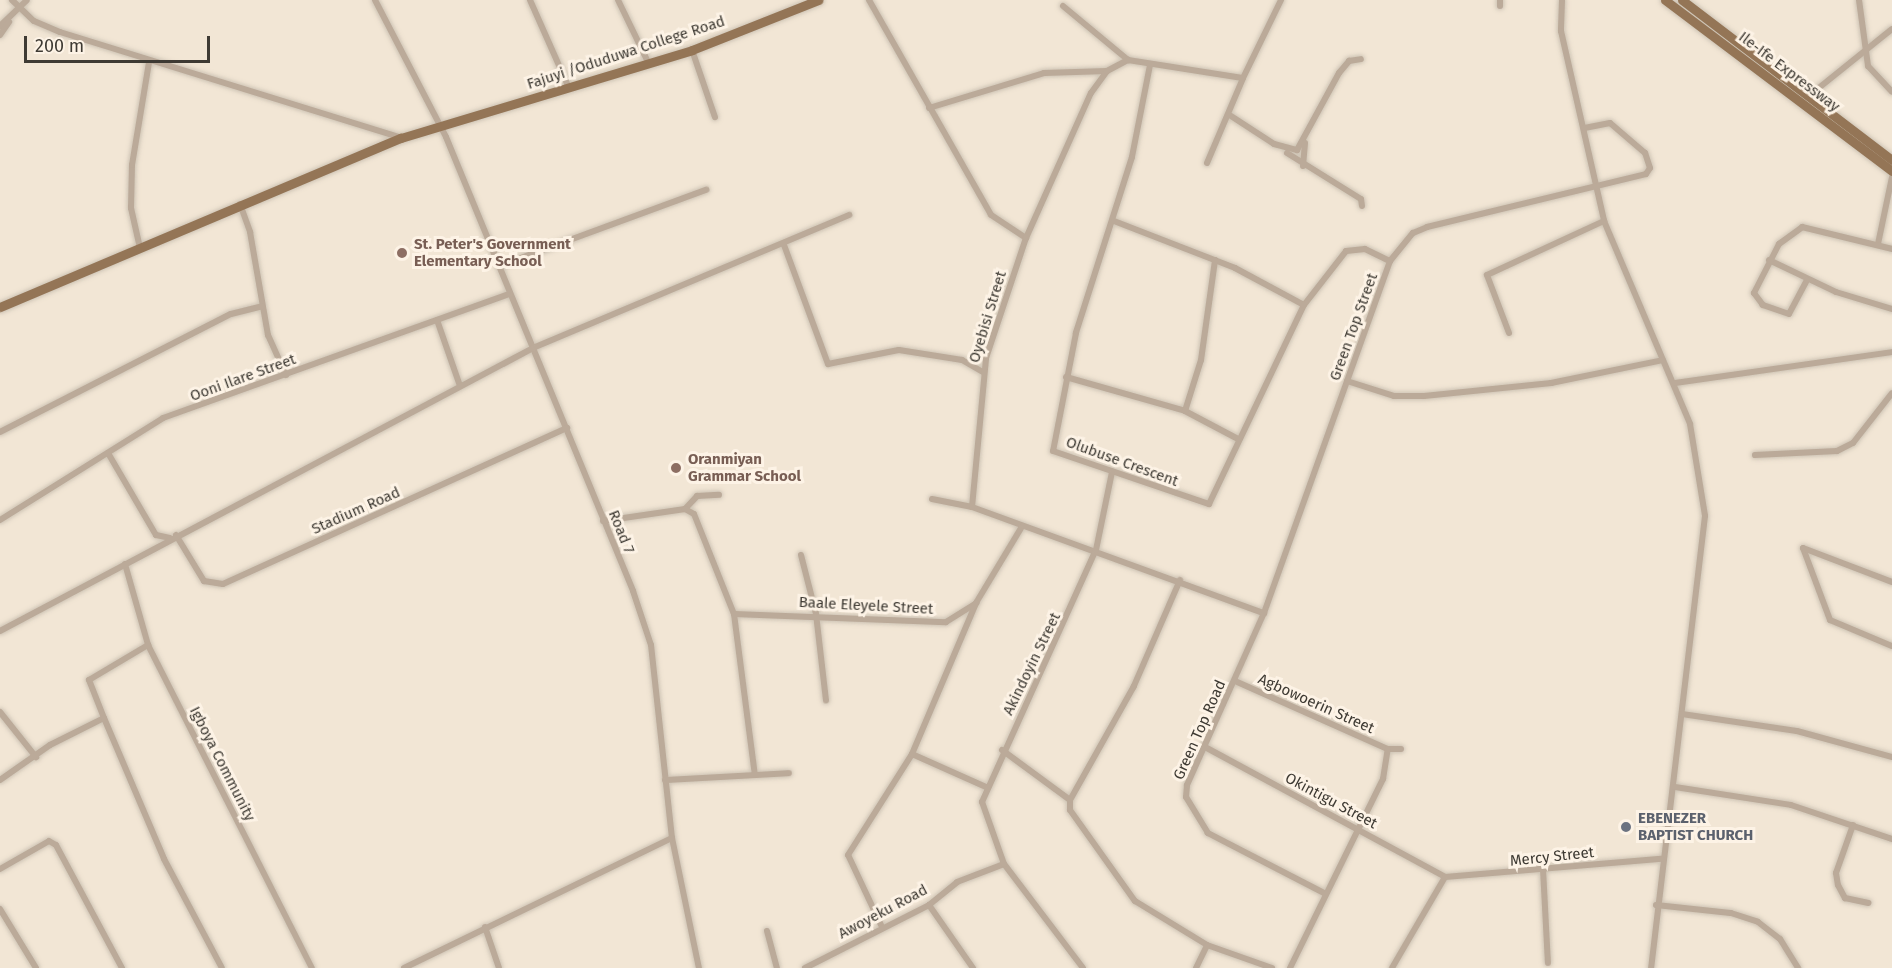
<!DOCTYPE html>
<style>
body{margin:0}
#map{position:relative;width:1892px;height:968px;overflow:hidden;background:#f2e6d5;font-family:"Fira Sans",sans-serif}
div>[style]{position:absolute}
.roads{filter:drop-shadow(0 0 2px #cec4b5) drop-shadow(0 0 2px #cec4b5)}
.minor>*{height:6px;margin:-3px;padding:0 3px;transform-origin:3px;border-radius:3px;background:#ba9}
.primary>*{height:9px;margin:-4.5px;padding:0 4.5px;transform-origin:4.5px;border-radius:4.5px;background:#947556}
.dots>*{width:16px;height:16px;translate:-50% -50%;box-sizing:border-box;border:3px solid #fdf3e6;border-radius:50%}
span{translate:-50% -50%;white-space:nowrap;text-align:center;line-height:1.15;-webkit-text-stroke:6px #fdf3e6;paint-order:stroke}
.street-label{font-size:15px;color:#3e3a33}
.education-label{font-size:15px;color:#785e54;font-weight:700}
.left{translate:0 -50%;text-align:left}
.worship-label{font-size:15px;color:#5b616d;font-weight:700}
.scale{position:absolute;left:24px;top:36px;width:186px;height:27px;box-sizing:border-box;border:3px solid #3e3a33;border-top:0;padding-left:8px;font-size:18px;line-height:21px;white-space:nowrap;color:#3e3a33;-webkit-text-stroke:4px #fdf3e6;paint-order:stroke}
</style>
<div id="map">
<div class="roads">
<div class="minor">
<i style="left:12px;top:0;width:30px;rotate:44deg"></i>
<i style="left:34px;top:21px;width:28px;rotate:23deg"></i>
<i style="left:60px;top:32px;width:356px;rotate:17.2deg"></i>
<i style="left:375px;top:0;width:154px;rotate:62.6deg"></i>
<i style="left:446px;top:137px;width:491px;rotate:67.6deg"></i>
<i style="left:633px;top:591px;width:57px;rotate:71.6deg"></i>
<i style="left:651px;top:645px;width:194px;rotate:83.8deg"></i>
<i style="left:672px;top:838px;width:133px;rotate:78.3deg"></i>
<i style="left:530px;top:0;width:96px;rotate:66.1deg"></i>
<i style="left:618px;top:0;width:69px;rotate:64.2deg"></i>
<i style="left:869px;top:0;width:247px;rotate:60.4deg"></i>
<i style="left:991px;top:215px;width:42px;rotate:33.3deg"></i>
<i style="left:1562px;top:0;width:31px;rotate:92deg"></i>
<i style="left:1561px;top:31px;width:195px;rotate:77.2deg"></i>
<i style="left:1604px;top:221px;width:220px;rotate:67deg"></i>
<i style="left:1690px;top:424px;width:93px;rotate:80.7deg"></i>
<i style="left:1705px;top:516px;width:455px;rotate:96.8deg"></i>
<i style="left:1859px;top:0;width:67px;rotate:82.2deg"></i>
<i style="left:1868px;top:66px;width:35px;rotate:47deg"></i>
<i style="left:1063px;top:6px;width:85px;rotate:39.7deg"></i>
<i style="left:1500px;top:6px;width:6px;rotate:-90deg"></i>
<i style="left:0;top:26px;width:37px;rotate:-44deg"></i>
<i style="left:0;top:35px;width:16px;rotate:-55deg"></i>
<i style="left:692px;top:50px;width:71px;rotate:71.1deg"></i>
<i style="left:1150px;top:65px;width:94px;rotate:101.1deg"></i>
<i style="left:1132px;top:157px;width:185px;rotate:107.7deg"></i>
<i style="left:1076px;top:333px;width:120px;rotate:101deg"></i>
<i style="left:1053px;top:451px;width:165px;rotate:18.8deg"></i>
<i style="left:1209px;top:504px;width:221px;rotate:-64.5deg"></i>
<i style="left:1304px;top:305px;width:68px;rotate:-52.1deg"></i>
<i style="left:1346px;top:251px;width:19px;rotate:-6deg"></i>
<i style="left:1365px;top:249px;width:28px;rotate:26deg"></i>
<i style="left:1810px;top:95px;width:105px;rotate:-38.8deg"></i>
<i style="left:929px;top:108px;width:120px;rotate:-16.9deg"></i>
<i style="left:1044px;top:73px;width:63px;rotate:-1.8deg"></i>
<i style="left:1231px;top:116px;width:51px;rotate:33.1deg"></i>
<i style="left:1274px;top:144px;width:24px;rotate:15deg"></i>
<i style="left:1297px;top:150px;width:88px;rotate:-61.4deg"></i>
<i style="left:1339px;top:73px;width:16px;rotate:-50deg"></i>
<i style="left:1349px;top:61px;width:12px;rotate:-9deg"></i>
<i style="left:1287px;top:153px;width:87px;rotate:31.9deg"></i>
<i style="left:1361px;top:199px;width:7px;rotate:82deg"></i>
<i style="left:1207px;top:163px;width:92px;rotate:-67deg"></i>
<i style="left:1303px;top:166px;width:23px;rotate:-85deg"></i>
<i style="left:240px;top:204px;width:30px;rotate:70deg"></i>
<i style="left:250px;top:232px;width:105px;rotate:80.1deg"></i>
<i style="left:268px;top:335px;width:44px;rotate:65.8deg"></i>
<i style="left:1114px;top:221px;width:130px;rotate:21.2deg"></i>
<i style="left:1235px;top:268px;width:78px;rotate:28.2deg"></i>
<i style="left:1878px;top:244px;width:68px;rotate:-78.2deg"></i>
<i style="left:784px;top:245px;width:127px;rotate:69.7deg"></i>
<i style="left:828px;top:364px;width:72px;rotate:-11.2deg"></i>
<i style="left:899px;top:350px;width:64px;rotate:9deg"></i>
<i style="left:962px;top:360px;width:24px;rotate:30deg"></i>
<i style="left:140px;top:248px;width:41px;rotate:-102.7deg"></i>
<i style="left:131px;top:208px;width:43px;rotate:-88.7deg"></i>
<i style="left:132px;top:165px;width:104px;rotate:-80.6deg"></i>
<i style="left:1769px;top:260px;width:74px;rotate:25.5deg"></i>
<i style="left:1836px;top:292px;width:59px;rotate:16.9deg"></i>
<i style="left:499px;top:266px;width:221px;rotate:-20.2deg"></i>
<i style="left:1807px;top:280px;width:38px;rotate:118deg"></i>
<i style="left:1789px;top:314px;width:28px;rotate:-161deg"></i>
<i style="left:1763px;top:305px;width:15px;rotate:-127deg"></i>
<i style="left:1754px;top:293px;width:55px;rotate:-63deg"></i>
<i style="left:1779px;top:244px;width:29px;rotate:-36deg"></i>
<i style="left:1802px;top:227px;width:93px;rotate:13.7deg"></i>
<i style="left:437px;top:320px;width:70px;rotate:70.8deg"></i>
<i style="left:1509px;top:333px;width:62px;rotate:-110.8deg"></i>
<i style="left:1487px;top:275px;width:129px;rotate:-24.8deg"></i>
<i style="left:1066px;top:377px;width:124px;rotate:15.9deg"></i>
<i style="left:1185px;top:411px;width:60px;rotate:27.8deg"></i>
<i style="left:1347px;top:381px;width:49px;rotate:17.7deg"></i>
<i style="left:1394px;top:396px;width:30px"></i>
<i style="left:1424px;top:396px;width:128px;rotate:-5.8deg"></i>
<i style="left:1551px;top:383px;width:114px;rotate:-11.6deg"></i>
<i style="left:1675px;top:383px;width:219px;rotate:-8.1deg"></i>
<i style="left:1185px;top:411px;width:53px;rotate:-72.6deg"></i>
<i style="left:1201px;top:360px;width:101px;rotate:-82deg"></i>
<i style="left:0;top:432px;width:259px;rotate:-27.1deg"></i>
<i style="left:231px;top:314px;width:32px;rotate:-14deg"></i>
<i style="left:108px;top:453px;width:95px;rotate:59.7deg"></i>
<i style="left:156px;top:535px;width:14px;rotate:12deg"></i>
<i style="left:1755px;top:455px;width:82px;rotate:-2.8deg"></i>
<i style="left:1837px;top:451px;width:18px;rotate:-27deg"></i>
<i style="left:1853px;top:443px;width:63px;rotate:-52deg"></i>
<i style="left:932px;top:499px;width:41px;rotate:11.3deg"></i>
<i style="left:972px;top:507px;width:311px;rotate:20deg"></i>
<i style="left:972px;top:507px;width:150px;rotate:-84.6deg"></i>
<i style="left:986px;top:358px;width:126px;rotate:-71.6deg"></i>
<i style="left:1026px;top:238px;width:159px;rotate:-65.9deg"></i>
<i style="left:1091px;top:93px;width:27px;rotate:-54deg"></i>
<i style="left:1107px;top:71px;width:24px;rotate:-28deg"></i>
<i style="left:1128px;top:60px;width:116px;rotate:8.9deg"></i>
<i style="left:1243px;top:78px;width:87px;rotate:-64deg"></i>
<i style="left:685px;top:509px;width:18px;rotate:-47deg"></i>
<i style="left:697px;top:496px;width:22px;rotate:-3deg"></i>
<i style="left:0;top:520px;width:192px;rotate:-32deg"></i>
<i style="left:163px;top:418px;width:368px;rotate:-19.7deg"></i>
<i style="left:603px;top:521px;width:83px;rotate:-8.3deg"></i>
<i style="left:685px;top:509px;width:10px;rotate:29deg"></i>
<i style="left:694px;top:514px;width:108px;rotate:68.2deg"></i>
<i style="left:734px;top:614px;width:162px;rotate:82.6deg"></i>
<i style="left:176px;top:535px;width:54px;rotate:58.7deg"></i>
<i style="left:204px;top:581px;width:19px;rotate:9deg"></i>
<i style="left:223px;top:584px;width:378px;rotate:-24.4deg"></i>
<i style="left:1803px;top:548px;width:77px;rotate:69.4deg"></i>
<i style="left:1830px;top:620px;width:67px;rotate:22.8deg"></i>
<i style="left:1803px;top:548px;width:95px;rotate:20.9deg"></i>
<i style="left:801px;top:555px;width:61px;rotate:75.7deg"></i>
<i style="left:816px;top:614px;width:87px;rotate:83.4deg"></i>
<i style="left:125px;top:564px;width:84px;rotate:74.1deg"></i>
<i style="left:148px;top:645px;width:362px;rotate:63.1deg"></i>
<i style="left:1180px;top:580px;width:116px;rotate:113.5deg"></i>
<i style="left:1134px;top:686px;width:131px;rotate:119.3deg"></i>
<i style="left:1070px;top:800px;width:10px;rotate:90deg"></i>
<i style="left:1070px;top:810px;width:112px;rotate:54.5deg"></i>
<i style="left:1135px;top:901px;width:84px;rotate:31.4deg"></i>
<i style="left:1207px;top:945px;width:69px;rotate:19.5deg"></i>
<i style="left:734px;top:614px;width:212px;rotate:2.2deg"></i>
<i style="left:946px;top:622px;width:36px;rotate:-32deg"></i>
<i style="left:976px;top:603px;width:87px;rotate:-59deg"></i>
<i style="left:0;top:631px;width:606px;rotate:-27.96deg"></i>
<i style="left:535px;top:347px;width:341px;rotate:-22.8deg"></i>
<i style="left:1235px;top:681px;width:167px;rotate:24deg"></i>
<i style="left:1388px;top:749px;width:13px"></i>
<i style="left:0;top:712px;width:58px;rotate:51.3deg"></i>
<i style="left:1682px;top:714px;width:116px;rotate:8.4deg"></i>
<i style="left:1797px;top:731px;width:98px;rotate:15.3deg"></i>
<i style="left:104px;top:718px;width:41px;rotate:-111.5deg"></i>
<i style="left:89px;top:680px;width:69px;rotate:-30.7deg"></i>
<i style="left:1205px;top:747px;width:273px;rotate:28.4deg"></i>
<i style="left:1445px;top:877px;width:217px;rotate:-4.8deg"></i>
<i style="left:1002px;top:750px;width:84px;rotate:36.3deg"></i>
<i style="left:912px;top:754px;width:81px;rotate:24deg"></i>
<i style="left:0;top:780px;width:61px;rotate:-35deg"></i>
<i style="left:50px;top:745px;width:60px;rotate:-26.6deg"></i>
<i style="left:104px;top:718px;width:153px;rotate:66.9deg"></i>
<i style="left:164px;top:859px;width:123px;rotate:62deg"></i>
<i style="left:665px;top:780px;width:124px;rotate:-3.2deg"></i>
<i style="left:1675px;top:787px;width:117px;rotate:8.8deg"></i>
<i style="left:1791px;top:805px;width:107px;rotate:18.6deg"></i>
<i style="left:1853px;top:825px;width:51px;rotate:109.5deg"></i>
<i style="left:1836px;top:873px;width:12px;rotate:81deg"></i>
<i style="left:1838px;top:885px;width:15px;rotate:62deg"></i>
<i style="left:1845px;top:898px;width:24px;rotate:12deg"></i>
<i style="left:0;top:869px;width:56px;rotate:-29.7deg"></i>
<i style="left:49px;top:841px;width:8px;rotate:30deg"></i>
<i style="left:56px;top:845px;width:140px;rotate:61.8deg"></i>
<i style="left:1543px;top:869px;width:94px;rotate:87deg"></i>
<i style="left:1324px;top:893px;width:131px;rotate:-152.7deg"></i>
<i style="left:1208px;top:833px;width:42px;rotate:-121.4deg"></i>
<i style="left:1186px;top:797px;width:12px;rotate:-85deg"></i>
<i style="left:1187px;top:785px;width:188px;rotate:-65.9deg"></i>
<i style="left:1264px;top:613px;width:374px;rotate:-70.3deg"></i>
<i style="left:1390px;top:261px;width:36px;rotate:-51deg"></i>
<i style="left:1413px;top:233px;width:15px;rotate:-23deg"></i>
<i style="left:1427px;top:227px;width:225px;rotate:-13.6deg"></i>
<i style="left:1646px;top:174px;width:7px;rotate:-56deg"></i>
<i style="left:1650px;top:168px;width:16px;rotate:-108deg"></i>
<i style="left:1645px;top:153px;width:46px;rotate:-139.4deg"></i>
<i style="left:1610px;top:123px;width:26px;rotate:169deg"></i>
<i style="left:929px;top:905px;width:77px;rotate:55.1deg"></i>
<i style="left:1656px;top:905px;width:75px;rotate:6.1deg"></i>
<i style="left:1731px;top:913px;width:28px;rotate:18deg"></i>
<i style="left:1758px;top:922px;width:28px;rotate:38deg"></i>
<i style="left:1780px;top:939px;width:34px;rotate:58deg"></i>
<i style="left:0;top:909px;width:69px;rotate:58.6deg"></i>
<i style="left:881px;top:925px;width:77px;rotate:-115.2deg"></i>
<i style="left:848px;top:855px;width:120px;rotate:-57.6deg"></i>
<i style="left:912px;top:754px;width:164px;rotate:-67deg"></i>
<i style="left:485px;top:927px;width:43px;rotate:71.1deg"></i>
<i style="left:767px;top:931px;width:38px;rotate:75deg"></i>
<i style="left:404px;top:968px;width:298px;rotate:-25.9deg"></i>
<i style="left:805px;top:968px;width:139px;rotate:-26.9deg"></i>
<i style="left:929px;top:905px;width:36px;rotate:-39deg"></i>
<i style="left:957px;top:882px;width:50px;rotate:-21deg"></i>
<i style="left:1083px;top:968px;width:131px;rotate:-127.2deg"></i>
<i style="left:1004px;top:864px;width:66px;rotate:-109.5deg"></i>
<i style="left:982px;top:802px;width:277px;rotate:-65.7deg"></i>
<i style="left:1096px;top:550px;width:80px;rotate:-78.4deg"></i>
<i style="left:1196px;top:968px;width:25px;rotate:-64deg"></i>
<i style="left:1290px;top:968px;width:211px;rotate:-63.8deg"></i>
<i style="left:1383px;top:779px;width:30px;rotate:-81deg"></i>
<i style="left:1392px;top:968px;width:105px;rotate:-59.8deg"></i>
</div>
<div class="primary">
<i style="left:1665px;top:0;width:284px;rotate:37deg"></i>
<i style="left:1682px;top:0;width:264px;rotate:37.3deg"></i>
<i style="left:0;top:307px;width:435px;rotate:-22.9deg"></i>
<i style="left:401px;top:138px;width:304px;rotate:-16.8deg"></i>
<i style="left:692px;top:50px;width:136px;rotate:-21.6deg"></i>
</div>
</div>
<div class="dots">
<i style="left:402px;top:253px;background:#8d6e63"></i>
<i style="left:676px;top:468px;background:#8d6e63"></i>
<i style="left:1626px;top:827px;background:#6b7280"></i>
</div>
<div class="street-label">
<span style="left:626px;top:53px;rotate:-18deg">Fajuyi /Oduduwa College Road</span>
<span style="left:1789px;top:72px;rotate:37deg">Ile-Ife Expressway</span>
<span style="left:988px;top:317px;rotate:-73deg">Oyebisi Street</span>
<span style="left:1354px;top:327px;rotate:-70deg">Green Top Street</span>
<span style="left:243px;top:378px;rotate:-20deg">Ooni Ilare Street</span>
<span style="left:1122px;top:462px;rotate:20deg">Olubuse Crescent</span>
<span style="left:356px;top:511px;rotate:-24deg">Stadium Road</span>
<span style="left:621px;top:532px;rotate:68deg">Road 7</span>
<span style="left:866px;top:606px;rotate:3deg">Baale Eleyele Street</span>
<span style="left:1032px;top:664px;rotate:-64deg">Akindoyin Street</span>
<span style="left:1316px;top:704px;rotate:24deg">Agbowoerin Street</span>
<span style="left:1200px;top:730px;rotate:-66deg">Green Top Road</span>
<span style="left:222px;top:764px;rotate:63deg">Igboya Community</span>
<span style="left:1331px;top:801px;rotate:28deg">Okintigu Street</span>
<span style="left:1552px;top:857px;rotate:-6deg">Mercy Street</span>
<span style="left:883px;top:912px;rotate:-28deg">Awoyeku Road</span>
</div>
<div class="education-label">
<span class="left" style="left:414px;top:253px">St. Peter's Government<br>Elementary School</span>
<span class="left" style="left:688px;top:468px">Oranmiyan<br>Grammar School</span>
</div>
<div class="worship-label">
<span class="left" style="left:1638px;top:827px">EBENEZER<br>BAPTIST CHURCH</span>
</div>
<div class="scale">200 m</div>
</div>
